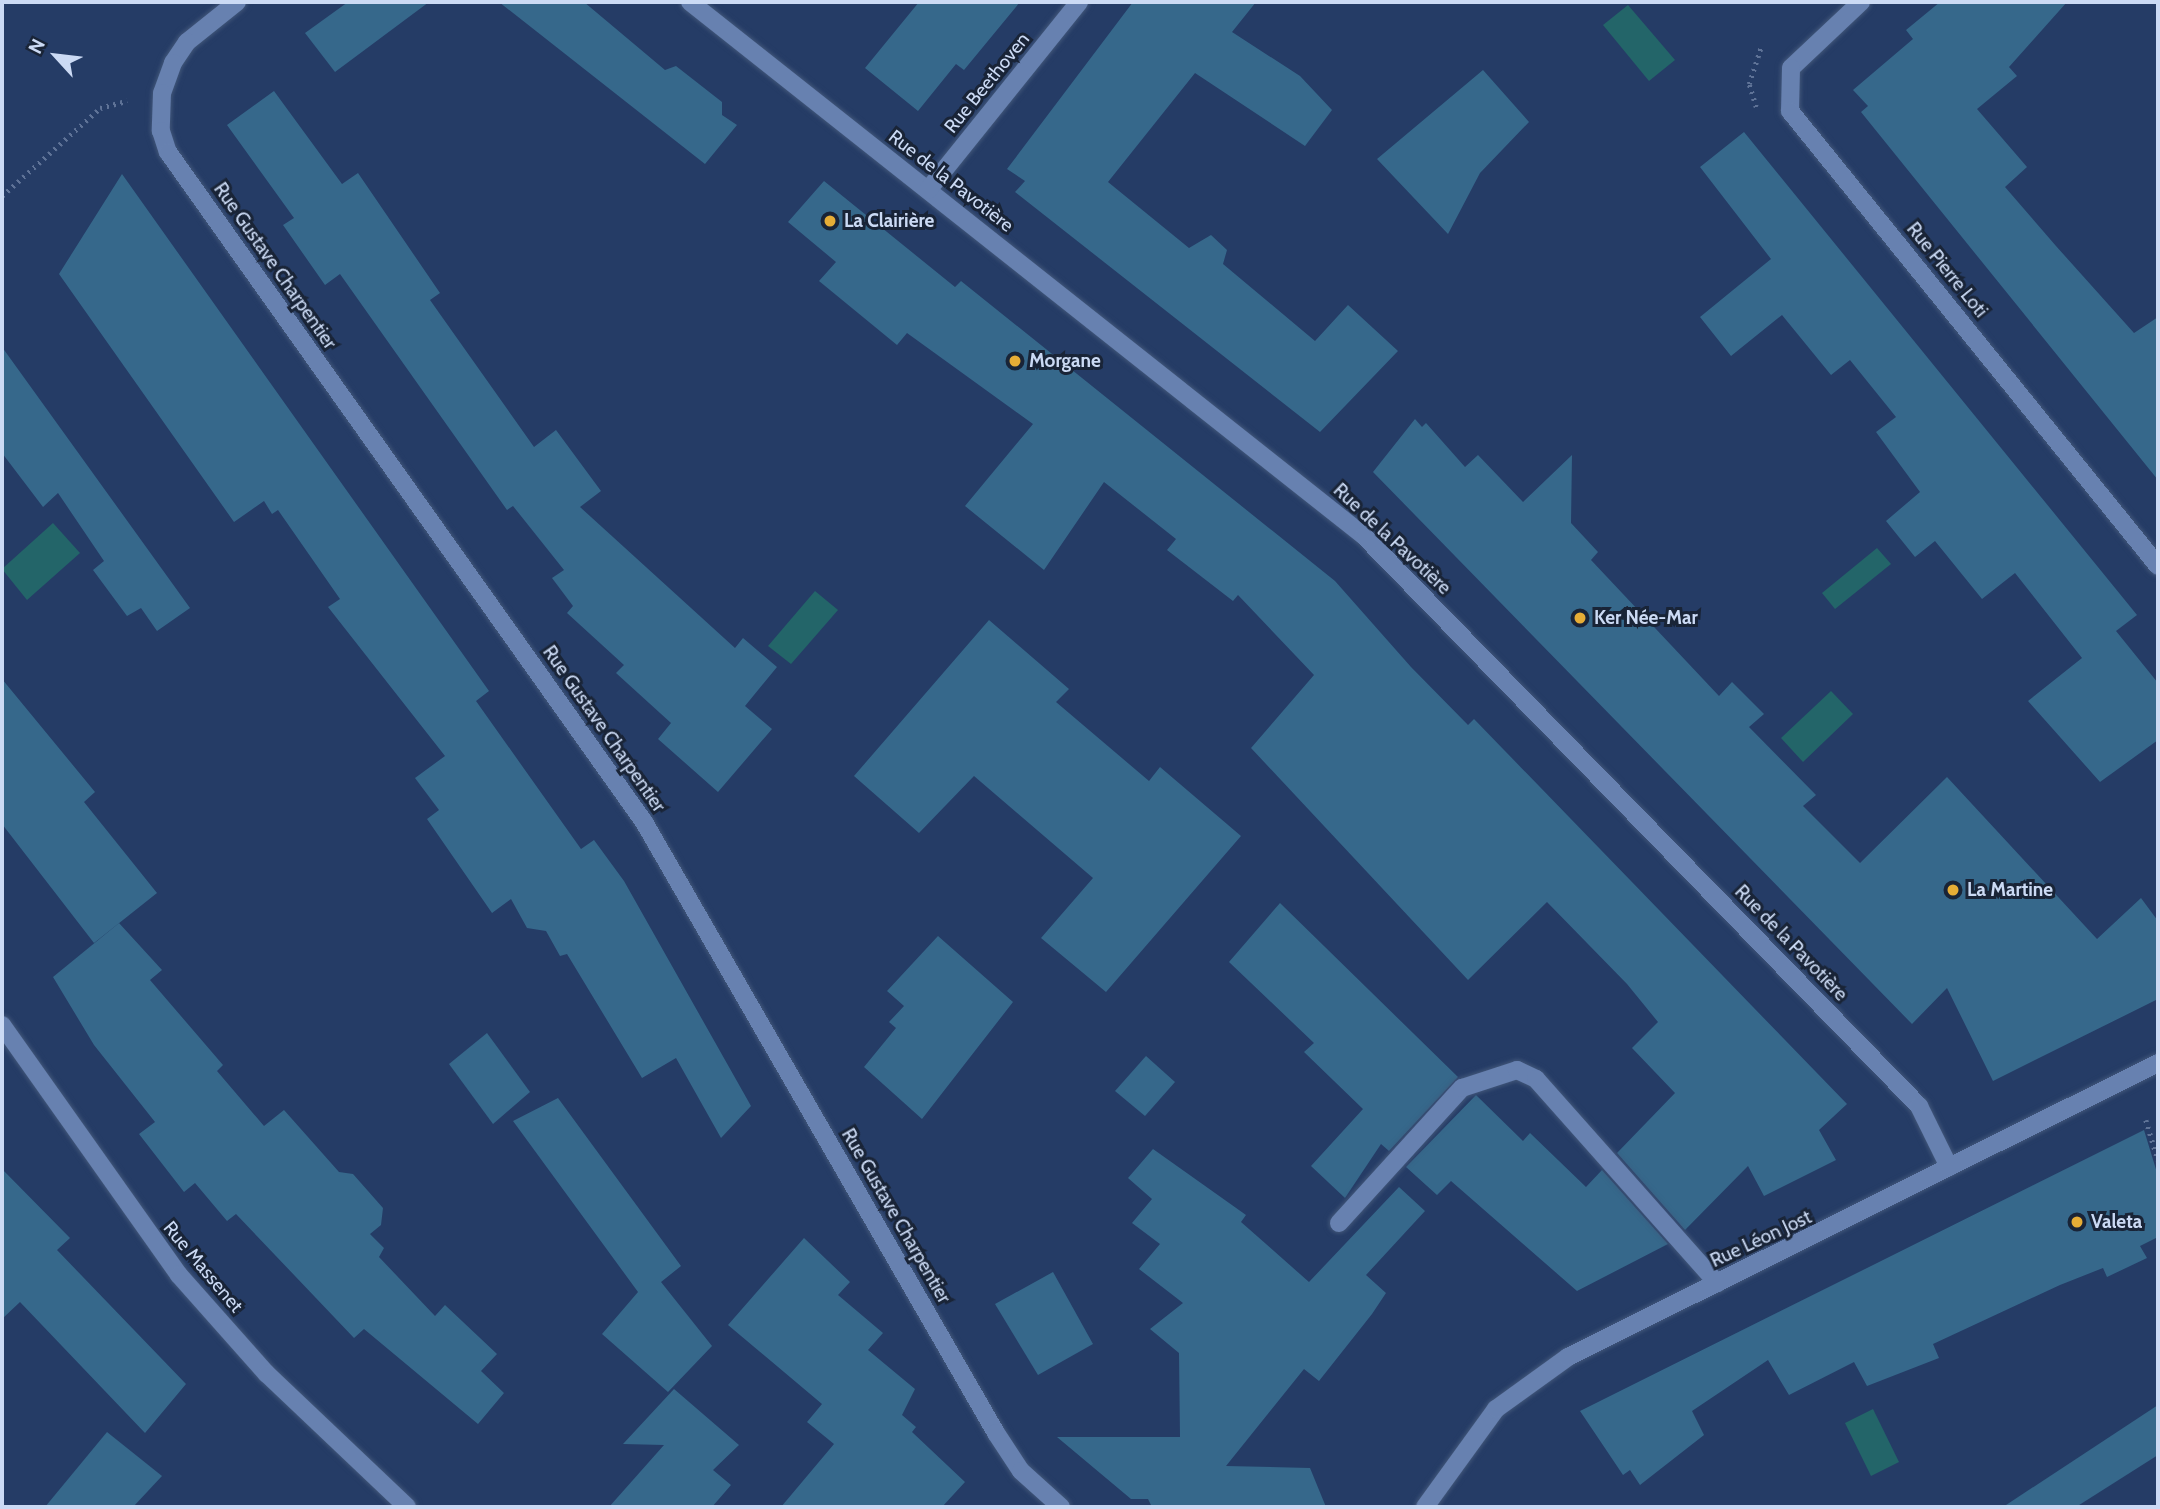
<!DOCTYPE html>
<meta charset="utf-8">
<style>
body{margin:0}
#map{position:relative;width:2160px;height:1509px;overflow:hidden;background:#253c66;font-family:Cabin,sans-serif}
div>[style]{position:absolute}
.water>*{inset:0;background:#236569}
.building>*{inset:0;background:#36688b}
.path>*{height:4.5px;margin-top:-2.25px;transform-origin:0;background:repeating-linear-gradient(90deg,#5f7397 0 2px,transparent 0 7px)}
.roads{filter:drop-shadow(0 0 2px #415679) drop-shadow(0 0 2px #415679)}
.minor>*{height:18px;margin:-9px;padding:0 9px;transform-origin:9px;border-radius:9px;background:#6781b0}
.dots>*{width:19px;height:19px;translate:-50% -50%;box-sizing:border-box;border:4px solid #192437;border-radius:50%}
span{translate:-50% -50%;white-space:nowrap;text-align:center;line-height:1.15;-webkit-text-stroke:6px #192437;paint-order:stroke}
.street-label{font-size:19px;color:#cbdaf4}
.poi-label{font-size:19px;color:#cbdaf4;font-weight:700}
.left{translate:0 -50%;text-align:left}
.frame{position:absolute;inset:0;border:4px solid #cbdaf4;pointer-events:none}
.north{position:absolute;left:21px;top:21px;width:70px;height:70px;-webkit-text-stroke:5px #192437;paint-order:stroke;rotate:297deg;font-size:19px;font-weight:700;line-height:28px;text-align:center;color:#cbdaf4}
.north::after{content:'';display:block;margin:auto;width:24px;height:32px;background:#cbdaf4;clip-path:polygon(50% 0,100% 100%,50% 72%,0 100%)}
</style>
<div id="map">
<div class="water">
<i style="clip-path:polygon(1628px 5px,1675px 60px,1649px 81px,1603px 25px)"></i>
<i style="clip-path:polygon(53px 523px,80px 553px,27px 600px,2px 569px)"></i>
<i style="clip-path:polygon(1877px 548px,1891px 564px,1835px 609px,1822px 593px)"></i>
<i style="clip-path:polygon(815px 591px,838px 610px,791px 664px,768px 646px)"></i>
<i style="clip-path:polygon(1831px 691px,1853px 714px,1803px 762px,1781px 738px)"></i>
<i style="clip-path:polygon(1873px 1409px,1899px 1462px,1871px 1476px,1845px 1423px)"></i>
</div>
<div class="building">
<i style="clip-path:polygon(348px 2px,429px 2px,335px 72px,305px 33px)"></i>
<i style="clip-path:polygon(499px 2px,584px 2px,665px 70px,676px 66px,722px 102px,722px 115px,737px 125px,705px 164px)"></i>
<i style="clip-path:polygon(919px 2px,1020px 2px,964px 70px,956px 64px,918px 111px,865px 68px)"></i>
<i style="clip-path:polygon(1133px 2px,1256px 2px,1232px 32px,1300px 76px,1332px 110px,1305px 146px,1195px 73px,1108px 182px,1189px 248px,1211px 235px,1227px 250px,1223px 264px,1315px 341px,1348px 305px,1398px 351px,1320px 432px,1015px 192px,1025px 181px,1007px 169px)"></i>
<i style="clip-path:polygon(1940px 2px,2067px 2px,2009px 67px,2017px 76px,1977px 109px,2027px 167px,2005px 187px,2056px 246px,2134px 333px,2158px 317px,2158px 480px,1861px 112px,1868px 106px,1853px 90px,1913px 39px,1906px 30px)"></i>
<i style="clip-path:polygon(1483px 70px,1529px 122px,1480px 173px,1448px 234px,1377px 159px)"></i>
<i style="clip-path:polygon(274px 91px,342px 184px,358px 173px,440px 293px,430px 300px,534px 447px,556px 430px,601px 491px,580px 507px,735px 648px,743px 638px,777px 667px,745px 706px,772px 729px,718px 792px,658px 739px,671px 723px,616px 673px,624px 665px,567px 613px,573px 606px,552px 578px,564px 570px,513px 506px,507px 510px,340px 274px,325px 285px,283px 225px,294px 218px,227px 125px)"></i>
<i style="clip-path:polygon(1744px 132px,2137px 615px,2116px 631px,2158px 683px,2158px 740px,2100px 782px,2028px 701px,2082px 658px,2015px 573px,1982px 599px,1935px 541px,1915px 557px,1886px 521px,1920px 492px,1876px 432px,1896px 417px,1850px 360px,1831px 375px,1782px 315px,1731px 356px,1700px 317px,1771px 259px,1700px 167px)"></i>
<i style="clip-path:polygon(122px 174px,489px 691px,476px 701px,581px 849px,594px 840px,624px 881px,751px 1106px,721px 1138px,676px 1058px,642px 1078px,567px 954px,560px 956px,546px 931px,527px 928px,511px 899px,492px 913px,427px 819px,439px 810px,415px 778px,445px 756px,328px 607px,340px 599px,278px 510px,272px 514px,264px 501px,234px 522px,59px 274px)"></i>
<i style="clip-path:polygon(824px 181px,955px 287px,961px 281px,1335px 581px,1411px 667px,1468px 725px,1474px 719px,1847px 1104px,1819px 1130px,1836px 1160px,1764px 1196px,1748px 1166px,1685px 1230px,1617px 1153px,1675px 1093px,1632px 1048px,1658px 1022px,1627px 984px,1547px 902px,1468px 980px,1251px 748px,1314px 675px,1238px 595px,1233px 601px,1167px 550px,1176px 539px,1104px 482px,1044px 570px,965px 506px,1033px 424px,907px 333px,897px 345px,819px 281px,836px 262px,788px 222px)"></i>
<i style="clip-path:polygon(2px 347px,190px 608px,157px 631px,141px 608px,127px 616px,93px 570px,104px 561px,58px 493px,43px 507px,2px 453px)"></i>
<i style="clip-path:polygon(1415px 419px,1422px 427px,1426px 423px,1465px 467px,1478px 455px,1523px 502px,1572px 455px,1571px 523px,1598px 552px,1591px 560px,1719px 696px,1732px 682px,1764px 714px,1749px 727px,1816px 795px,1803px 806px,1860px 863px,1947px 777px,2097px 939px,2141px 898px,2158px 921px,2158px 999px,1993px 1081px,1947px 988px,1912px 1024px,1373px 472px)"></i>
<i style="clip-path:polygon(989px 620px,1069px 689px,1056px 702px,1149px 781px,1160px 767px,1241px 836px,1106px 992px,1041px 938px,1093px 878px,974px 776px,919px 833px,854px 776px)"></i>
<i style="clip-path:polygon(2px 679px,95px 792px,84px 802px,157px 893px,94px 943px,2px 824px)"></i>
<i style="clip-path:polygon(1280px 903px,1458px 1077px,1389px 1151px,1381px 1144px,1345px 1198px,1311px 1166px,1363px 1109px,1304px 1052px,1314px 1043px,1229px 962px)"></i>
<i style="clip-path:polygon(119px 923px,162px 970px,150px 980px,223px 1065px,217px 1071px,264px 1126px,284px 1110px,339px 1172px,353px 1174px,383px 1208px,381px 1225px,370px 1234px,384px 1248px,379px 1257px,435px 1316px,445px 1305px,497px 1354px,481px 1371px,504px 1393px,478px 1424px,364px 1329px,354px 1338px,236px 1214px,227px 1221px,195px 1183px,184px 1192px,139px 1134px,155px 1122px,94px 1045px,53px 977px)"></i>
<i style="clip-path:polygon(938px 936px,1013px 1002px,922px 1119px,864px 1067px,896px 1028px,889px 1022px,904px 1006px,887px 991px)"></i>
<i style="clip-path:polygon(487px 1033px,530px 1092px,493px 1124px,449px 1064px)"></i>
<i style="clip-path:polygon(1146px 1056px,1175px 1082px,1145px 1116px,1115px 1091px)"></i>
<i style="clip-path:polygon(1476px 1095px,1523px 1141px,1530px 1133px,1586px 1187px,1602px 1170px,1668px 1244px,1577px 1291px,1451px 1181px,1437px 1195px,1406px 1167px)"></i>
<i style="clip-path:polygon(558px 1098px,681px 1266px,661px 1282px,712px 1346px,668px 1392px,602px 1334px,638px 1292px,513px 1121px)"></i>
<i style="clip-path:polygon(2144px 1130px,2158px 1176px,2158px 1237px,2140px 1246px,2147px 1258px,2107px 1277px,2103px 1268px,2060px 1285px,1933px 1344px,1939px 1358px,1867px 1386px,1854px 1362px,1789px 1395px,1768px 1360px,1692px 1411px,1704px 1435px,1640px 1485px,1630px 1470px,1623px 1475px,1580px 1411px)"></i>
<i style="clip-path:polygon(1153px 1149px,1246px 1215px,1241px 1222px,1309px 1282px,1399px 1187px,1425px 1211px,1366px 1275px,1386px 1293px,1372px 1314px,1319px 1381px,1304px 1369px,1226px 1466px,1310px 1468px,1326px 1507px,1152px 1507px,1148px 1499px,1131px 1499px,1057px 1437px,1180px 1437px,1179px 1353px,1150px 1329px,1183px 1303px,1139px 1269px,1160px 1244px,1132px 1223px,1152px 1199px,1128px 1178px)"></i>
<i style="clip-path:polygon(2px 1169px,70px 1238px,57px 1250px,186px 1384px,145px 1433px,20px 1302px,2px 1319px)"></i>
<i style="clip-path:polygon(804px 1238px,850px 1282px,838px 1295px,883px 1333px,868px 1350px,915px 1389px,902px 1415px,916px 1427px,912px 1432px,965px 1482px,942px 1507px,781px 1507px,834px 1444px,807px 1422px,822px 1404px,728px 1325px)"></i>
<i style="clip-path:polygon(1053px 1272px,1093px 1344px,1038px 1375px,995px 1304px)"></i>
<i style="clip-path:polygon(674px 1389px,739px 1445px,713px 1470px,731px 1485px,712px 1507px,609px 1507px,664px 1445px,623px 1444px)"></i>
<i style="clip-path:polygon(2158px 1405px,2158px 1455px,2076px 1507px,2003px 1507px)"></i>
<i style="clip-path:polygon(107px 1432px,162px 1476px,133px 1507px,45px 1507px)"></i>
</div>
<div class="path">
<i style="left:1756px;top:107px;width:24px;rotate:-107deg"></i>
<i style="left:1749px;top:84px;width:39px;rotate:-72deg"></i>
<i style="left:2px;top:196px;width:132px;rotate:-41.9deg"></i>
<i style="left:100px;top:108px;width:28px;rotate:-15deg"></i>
<i style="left:2146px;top:1120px;width:42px;rotate:73.3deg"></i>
</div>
<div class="roads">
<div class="minor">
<i style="left:237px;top:2px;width:64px;rotate:141.3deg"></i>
<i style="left:187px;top:42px;width:25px;rotate:124deg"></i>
<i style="left:173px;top:63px;width:32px;rotate:110deg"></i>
<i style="left:162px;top:93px;width:38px;rotate:92deg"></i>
<i style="left:161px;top:131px;width:22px;rotate:72deg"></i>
<i style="left:168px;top:152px;width:822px;rotate:54.61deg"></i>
<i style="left:644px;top:822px;width:705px;rotate:60.05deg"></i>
<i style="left:996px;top:1433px;width:45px;rotate:56.7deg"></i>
<i style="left:1021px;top:1471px;width:54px;rotate:42deg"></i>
<i style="left:690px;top:2px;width:860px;rotate:38.39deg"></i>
<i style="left:1364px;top:536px;width:796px;rotate:45.76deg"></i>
<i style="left:1919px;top:1106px;width:68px;rotate:63.8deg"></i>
<i style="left:1861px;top:2px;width:96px;rotate:136.7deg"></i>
<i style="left:1791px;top:68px;width:43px;rotate:91.3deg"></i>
<i style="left:1790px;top:111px;width:585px;rotate:51.03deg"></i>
<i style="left:928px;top:190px;width:241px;rotate:-51.2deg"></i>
<i style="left:2px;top:1025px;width:306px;rotate:54.7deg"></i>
<i style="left:179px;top:1275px;width:132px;rotate:48.4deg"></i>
<i style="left:267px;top:1374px;width:193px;rotate:43.5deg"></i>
<i style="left:1339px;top:1223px;width:183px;rotate:-47.7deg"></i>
<i style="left:1462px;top:1088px;width:58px;rotate:-18.1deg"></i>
<i style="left:1517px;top:1070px;width:21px;rotate:25deg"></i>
<i style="left:1536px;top:1079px;width:273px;rotate:48.4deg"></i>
<i style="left:1425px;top:1507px;width:121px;rotate:-54.1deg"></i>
<i style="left:1496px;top:1409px;width:89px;rotate:-35.8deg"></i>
<i style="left:1568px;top:1357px;width:659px;rotate:-26.49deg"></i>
</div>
</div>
<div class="dots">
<i style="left:830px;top:221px;background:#e6ad36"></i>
<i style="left:1015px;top:361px;background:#e6ad36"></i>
<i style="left:1580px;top:618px;background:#e6ad36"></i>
<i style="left:1953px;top:890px;background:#e6ad36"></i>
<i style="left:2077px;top:1222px;background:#e6ad36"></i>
</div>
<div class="street-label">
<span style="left:987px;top:83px;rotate:-51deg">Rue Beethoven</span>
<span style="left:951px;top:181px;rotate:38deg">Rue de la Pavotière</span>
<span style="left:275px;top:266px;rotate:55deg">Rue Gustave Charpentier</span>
<span style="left:1947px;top:270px;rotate:51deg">Rue Pierre Loti</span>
<span style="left:1392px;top:539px;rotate:43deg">Rue de la Pavotière</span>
<span style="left:604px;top:729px;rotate:55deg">Rue Gustave Charpentier</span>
<span style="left:1791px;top:943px;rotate:46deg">Rue de la Pavotière</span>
<span style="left:896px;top:1216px;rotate:60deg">Rue Gustave Charpentier</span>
<span style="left:1761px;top:1239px;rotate:-25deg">Rue Léon Jost</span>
<span style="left:203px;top:1267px;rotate:50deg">Rue Massenet</span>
</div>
<div class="poi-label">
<span class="left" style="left:844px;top:221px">La Clairière</span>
<span class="left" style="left:1029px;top:361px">Morgane</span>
<span class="left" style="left:1594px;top:618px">Ker Née-Mar</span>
<span class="left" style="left:1967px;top:890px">La Martine</span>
<span class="left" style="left:2091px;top:1222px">Valeta</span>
</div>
<div class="frame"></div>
<div class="north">N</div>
</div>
